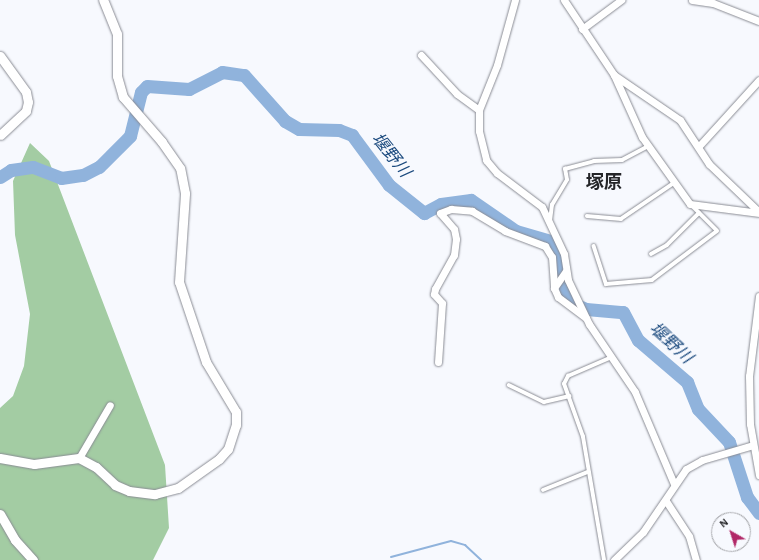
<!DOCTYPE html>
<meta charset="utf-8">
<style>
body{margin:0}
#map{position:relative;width:759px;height:560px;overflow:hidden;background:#f7f9fe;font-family:"Alegreya Sans","Noto Sans JP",sans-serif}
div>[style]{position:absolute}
.forest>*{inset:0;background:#a3cca3}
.stream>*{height:2px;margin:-1px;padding:0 1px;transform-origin:1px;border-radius:1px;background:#90b3dc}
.river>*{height:13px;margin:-6.5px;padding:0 6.5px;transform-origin:6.5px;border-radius:6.5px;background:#90b3dc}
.roads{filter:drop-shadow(0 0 1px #8a8c94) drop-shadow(0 0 1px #8a8c94)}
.service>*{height:3.5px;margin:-1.75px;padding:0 1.75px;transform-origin:1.75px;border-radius:1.75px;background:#fff}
.minor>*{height:7px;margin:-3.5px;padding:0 3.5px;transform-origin:3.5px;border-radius:3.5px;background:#fff}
.tertiary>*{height:9px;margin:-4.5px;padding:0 4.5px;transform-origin:4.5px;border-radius:4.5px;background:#fff}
span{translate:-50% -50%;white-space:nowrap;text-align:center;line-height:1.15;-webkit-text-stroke:3px #f7f9fe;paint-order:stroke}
.water-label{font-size:17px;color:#1b4a7e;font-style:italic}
.quarter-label{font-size:18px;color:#242528;font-weight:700}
.north{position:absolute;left:711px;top:512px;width:40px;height:40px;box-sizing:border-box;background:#f7f9fe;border:1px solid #a3a4a8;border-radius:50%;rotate:321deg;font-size:11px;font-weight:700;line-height:16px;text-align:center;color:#242528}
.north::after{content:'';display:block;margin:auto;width:14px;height:18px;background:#b12767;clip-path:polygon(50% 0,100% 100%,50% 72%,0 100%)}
</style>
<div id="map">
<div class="forest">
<i style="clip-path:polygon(30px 143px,49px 161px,165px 465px,169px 528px,153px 560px,0 560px,0 408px,13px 396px,24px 366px,30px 314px,15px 235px,13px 181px)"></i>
</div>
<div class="stream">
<i style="left:391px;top:557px;width:62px;rotate:-14.9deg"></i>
<i style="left:451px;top:541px;width:15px;rotate:16deg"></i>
<i style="left:465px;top:545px;width:22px;rotate:43deg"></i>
</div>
<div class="river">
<i style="left:0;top:177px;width:13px;rotate:-32deg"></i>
<i style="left:11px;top:170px;width:22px;rotate:-8deg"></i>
<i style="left:33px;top:167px;width:30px;rotate:21deg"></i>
<i style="left:61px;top:178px;width:22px;rotate:-8deg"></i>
<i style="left:83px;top:175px;width:18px;rotate:-27deg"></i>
<i style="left:99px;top:167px;width:44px;rotate:-45deg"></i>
<i style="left:130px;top:136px;width:45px;rotate:-76deg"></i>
<i style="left:141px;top:92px;width:8px;rotate:-45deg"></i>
<i style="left:147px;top:86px;width:42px;rotate:4.1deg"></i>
<i style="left:189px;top:89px;width:37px;rotate:-27deg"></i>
<i style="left:222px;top:72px;width:22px;rotate:8deg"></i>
<i style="left:244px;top:75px;width:62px;rotate:48.3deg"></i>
<i style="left:285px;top:121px;width:16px;rotate:30deg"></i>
<i style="left:299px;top:129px;width:40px;rotate:1.4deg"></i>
<i style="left:339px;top:130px;width:14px;rotate:21deg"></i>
<i style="left:352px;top:135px;width:62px;rotate:53.5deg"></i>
<i style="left:389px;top:185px;width:45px;rotate:38.7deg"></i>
<i style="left:424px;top:213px;width:19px;rotate:-28deg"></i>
<i style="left:441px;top:204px;width:30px;rotate:-8deg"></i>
<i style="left:471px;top:200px;width:55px;rotate:34.6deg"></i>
<i style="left:516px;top:231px;width:35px;rotate:16deg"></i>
<i style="left:550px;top:241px;width:12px;rotate:59deg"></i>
<i style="left:556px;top:251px;width:38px;rotate:83deg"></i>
<i style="left:561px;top:289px;width:18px;rotate:52deg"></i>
<i style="left:572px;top:303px;width:15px;rotate:23deg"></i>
<i style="left:586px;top:309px;width:37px;rotate:5deg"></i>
<i style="left:623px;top:312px;width:32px;rotate:62deg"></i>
<i style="left:638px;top:340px;width:65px;rotate:40.6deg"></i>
<i style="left:687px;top:382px;width:29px;rotate:68deg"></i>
<i style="left:698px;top:409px;width:45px;rotate:46.8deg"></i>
<i style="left:729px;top:442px;width:58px;rotate:71.9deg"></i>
<i style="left:747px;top:497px;width:20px;rotate:53deg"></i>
</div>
<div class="roads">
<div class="service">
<i style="left:587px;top:216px;width:34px;rotate:5deg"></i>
<i style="left:621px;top:219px;width:64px;rotate:-34.2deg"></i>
<i style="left:550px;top:221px;width:16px;rotate:-83deg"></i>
<i style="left:552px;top:205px;width:29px;rotate:-59deg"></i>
<i style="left:567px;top:180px;width:11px;rotate:-100deg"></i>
<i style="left:565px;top:169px;width:30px;rotate:-15deg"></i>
<i style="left:594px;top:161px;width:28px;rotate:-2deg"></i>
<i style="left:622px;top:160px;width:30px;rotate:-28deg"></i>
<i style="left:594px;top:246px;width:40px;rotate:72deg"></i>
<i style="left:606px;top:284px;width:46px;rotate:-5deg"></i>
<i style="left:652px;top:280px;width:81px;rotate:-37deg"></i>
<i style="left:717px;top:231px;width:37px;rotate:-135deg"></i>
<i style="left:651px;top:254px;width:18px;rotate:-29deg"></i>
<i style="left:667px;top:245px;width:45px;rotate:-45deg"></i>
<i style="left:509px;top:385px;width:39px;rotate:26deg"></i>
<i style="left:544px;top:402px;width:26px;rotate:-13deg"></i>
<i style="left:543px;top:490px;width:48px;rotate:-21.8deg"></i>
<i style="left:604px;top:560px;width:125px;rotate:-99.7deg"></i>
<i style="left:583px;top:437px;width:56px;rotate:-109.7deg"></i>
<i style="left:564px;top:384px;width:9px;rotate:-63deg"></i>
<i style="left:568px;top:376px;width:48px;rotate:-23.4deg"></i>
</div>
<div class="minor">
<i style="left:515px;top:0;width:67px;rotate:105.5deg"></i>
<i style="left:497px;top:65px;width:48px;rotate:111.8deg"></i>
<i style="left:479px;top:110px;width:21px;rotate:90deg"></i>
<i style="left:479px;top:131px;width:30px;rotate:76deg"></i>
<i style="left:486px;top:160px;width:17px;rotate:50deg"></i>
<i style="left:497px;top:173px;width:56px;rotate:37.1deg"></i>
<i style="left:542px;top:207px;width:52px;rotate:64.9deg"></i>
<i style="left:564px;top:254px;width:26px;rotate:81deg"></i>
<i style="left:568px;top:280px;width:49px;rotate:64.5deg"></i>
<i style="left:589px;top:324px;width:82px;rotate:55.9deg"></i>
<i style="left:635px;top:392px;width:100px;rotate:67deg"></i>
<i style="left:564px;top:0;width:90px;rotate:56.3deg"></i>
<i style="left:614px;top:75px;width:68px;rotate:65.7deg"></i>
<i style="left:642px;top:137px;width:82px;rotate:54.4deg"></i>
<i style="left:690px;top:204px;width:70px;rotate:7.4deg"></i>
<i style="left:692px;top:0;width:21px;rotate:8deg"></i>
<i style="left:713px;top:3px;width:49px;rotate:21.4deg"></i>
<i style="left:582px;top:29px;width:49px;rotate:-36.6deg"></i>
<i style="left:421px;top:55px;width:53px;rotate:47.3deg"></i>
<i style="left:457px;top:94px;width:27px;rotate:36deg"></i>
<i style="left:614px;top:75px;width:80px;rotate:34.3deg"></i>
<i style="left:680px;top:120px;width:53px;rotate:56.6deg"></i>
<i style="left:709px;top:164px;width:69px;rotate:43.8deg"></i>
<i style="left:699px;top:146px;width:89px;rotate:-47.7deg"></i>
<i style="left:554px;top:288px;width:21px;rotate:-55deg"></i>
<i style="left:759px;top:296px;width:81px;rotate:97.1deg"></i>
<i style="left:749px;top:376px;width:48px;rotate:88.8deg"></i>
<i style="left:750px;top:424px;width:52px;rotate:80deg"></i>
<i style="left:438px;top:362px;width:59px;rotate:-86.1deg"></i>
<i style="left:442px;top:303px;width:12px;rotate:-132deg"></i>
<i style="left:434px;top:294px;width:5px;rotate:-79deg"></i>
<i style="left:435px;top:289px;width:39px;rotate:-61deg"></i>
<i style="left:454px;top:255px;width:16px;rotate:-83deg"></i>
<i style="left:456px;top:239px;width:10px;rotate:-101deg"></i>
<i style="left:454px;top:229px;width:21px;rotate:-131deg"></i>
<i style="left:440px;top:213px;width:12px;rotate:-20deg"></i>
<i style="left:451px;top:209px;width:21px;rotate:5deg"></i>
<i style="left:472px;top:211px;width:39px;rotate:31deg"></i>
<i style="left:505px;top:231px;width:43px;rotate:20.6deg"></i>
<i style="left:545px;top:246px;width:13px;rotate:58deg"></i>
<i style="left:552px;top:257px;width:31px;rotate:86deg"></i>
<i style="left:554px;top:288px;width:10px;rotate:66deg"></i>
<i style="left:558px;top:297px;width:35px;rotate:37deg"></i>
<i style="left:79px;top:458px;width:61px;rotate:-59.7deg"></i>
<i style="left:666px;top:501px;width:42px;rotate:56.7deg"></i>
<i style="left:689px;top:536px;width:25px;rotate:74deg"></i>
<i style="left:614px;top:560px;width:40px;rotate:-44deg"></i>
<i style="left:643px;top:532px;width:76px;rotate:-55.7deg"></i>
<i style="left:686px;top:469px;width:18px;rotate:-29deg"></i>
<i style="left:702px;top:460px;width:53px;rotate:-16.4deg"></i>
</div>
<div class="tertiary">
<i style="left:0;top:56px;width:44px;rotate:54.2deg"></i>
<i style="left:26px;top:92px;width:10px;rotate:79deg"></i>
<i style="left:28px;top:102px;width:9px;rotate:103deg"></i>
<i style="left:26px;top:111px;width:35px;rotate:137deg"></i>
<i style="left:0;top:458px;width:35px;rotate:10deg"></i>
<i style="left:34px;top:464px;width:45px;rotate:-7.6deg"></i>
<i style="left:79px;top:458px;width:19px;rotate:28deg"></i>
<i style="left:96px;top:467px;width:26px;rotate:43deg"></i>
<i style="left:115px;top:485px;width:15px;rotate:23deg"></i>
<i style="left:129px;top:491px;width:26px;rotate:7deg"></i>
<i style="left:155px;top:494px;width:24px;rotate:-15deg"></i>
<i style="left:178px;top:488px;width:50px;rotate:-35.3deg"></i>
<i style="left:219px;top:459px;width:13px;rotate:-48deg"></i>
<i style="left:228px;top:449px;width:25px;rotate:-72deg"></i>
<i style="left:236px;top:425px;width:13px;rotate:-90deg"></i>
<i style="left:236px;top:412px;width:58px;rotate:-121deg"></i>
<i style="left:206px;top:362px;width:84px;rotate:-108.6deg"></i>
<i style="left:179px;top:282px;width:89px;rotate:-86.1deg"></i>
<i style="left:185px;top:193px;width:25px;rotate:-101deg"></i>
<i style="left:180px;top:168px;width:32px;rotate:-125deg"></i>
<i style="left:162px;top:142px;width:60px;rotate:-130.9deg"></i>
<i style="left:123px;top:97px;width:22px;rotate:-106deg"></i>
<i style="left:117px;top:76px;width:42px;rotate:-90deg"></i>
<i style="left:117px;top:34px;width:37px;rotate:-112deg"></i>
<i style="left:0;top:514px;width:30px;rotate:60deg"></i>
<i style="left:15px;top:540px;width:27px;rotate:48deg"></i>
</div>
</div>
<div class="water-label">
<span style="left:391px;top:155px;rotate:51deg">堰野川</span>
<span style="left:671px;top:343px;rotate:43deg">堰野川</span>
</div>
<div class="quarter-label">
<span style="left:604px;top:183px">塚原</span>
</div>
<div class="north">N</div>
</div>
